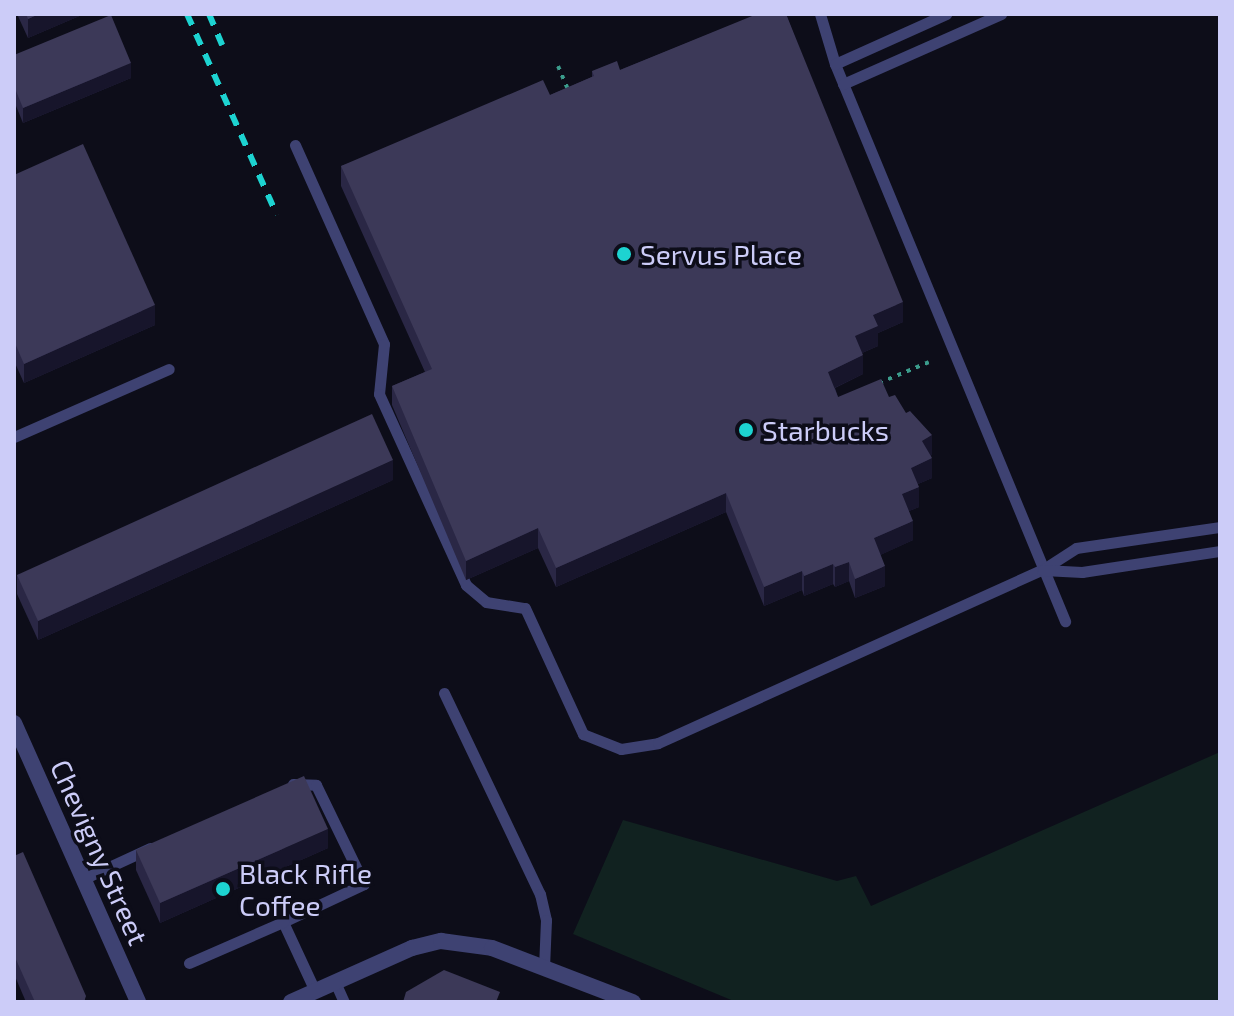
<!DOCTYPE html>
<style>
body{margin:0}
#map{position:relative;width:1234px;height:1016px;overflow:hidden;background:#0d0d19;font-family:"Exo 2",sans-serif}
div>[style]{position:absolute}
.green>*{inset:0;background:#112220}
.path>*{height:4px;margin-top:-2px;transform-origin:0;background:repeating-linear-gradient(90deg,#3b9c8c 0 4px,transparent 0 10px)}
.lane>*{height:11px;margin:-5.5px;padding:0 5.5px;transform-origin:5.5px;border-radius:5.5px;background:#3e4272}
.street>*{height:16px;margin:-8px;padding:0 8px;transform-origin:8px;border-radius:8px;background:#3e4272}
.rail>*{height:6px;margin-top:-3px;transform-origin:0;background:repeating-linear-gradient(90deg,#1dd3d1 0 12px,transparent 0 22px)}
.wall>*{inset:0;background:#2a2745}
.shaded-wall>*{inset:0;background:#17152b}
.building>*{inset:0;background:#3c3958}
.dots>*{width:22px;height:22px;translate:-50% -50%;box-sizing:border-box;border:4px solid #0d0d19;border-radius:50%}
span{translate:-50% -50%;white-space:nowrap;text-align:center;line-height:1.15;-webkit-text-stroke:7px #0d0d19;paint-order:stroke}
.poi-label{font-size:28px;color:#ccccf8}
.left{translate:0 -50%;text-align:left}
.street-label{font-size:28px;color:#ccccf8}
.frame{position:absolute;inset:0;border:16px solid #ccccf8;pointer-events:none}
</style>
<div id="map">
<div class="green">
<i style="clip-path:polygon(1220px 752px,1220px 1002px,736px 1002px,573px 934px,623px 820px,837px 881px,856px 876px,871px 906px)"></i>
</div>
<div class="path">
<i style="left:558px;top:66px;width:25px;rotate:67deg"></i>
<i style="left:879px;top:383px;width:54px;rotate:-22.8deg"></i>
</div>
<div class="lane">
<i style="left:820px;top:14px;width:52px;rotate:73.3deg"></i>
<i style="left:835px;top:64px;width:603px;rotate:67.56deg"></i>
<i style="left:835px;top:64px;width:122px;rotate:-24.2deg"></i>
<i style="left:843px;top:84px;width:173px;rotate:-23.9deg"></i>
<i style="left:295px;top:145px;width:218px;rotate:65.9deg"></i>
<i style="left:384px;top:344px;width:50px;rotate:95.7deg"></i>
<i style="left:379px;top:394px;width:210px;rotate:65.5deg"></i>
<i style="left:466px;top:585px;width:26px;rotate:40deg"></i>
<i style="left:486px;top:602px;width:39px;rotate:9deg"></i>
<i style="left:525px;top:608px;width:139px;rotate:65.3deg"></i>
<i style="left:583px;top:734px;width:41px;rotate:21.5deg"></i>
<i style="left:621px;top:749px;width:37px;rotate:-9deg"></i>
<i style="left:658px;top:743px;width:421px;rotate:-24.3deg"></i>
<i style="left:1042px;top:570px;width:40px;rotate:-32.9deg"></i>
<i style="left:1076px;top:548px;width:146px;rotate:-8.3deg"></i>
<i style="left:14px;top:437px;width:169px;rotate:-23.7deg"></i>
<i style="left:1043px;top:570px;width:39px;rotate:3deg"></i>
<i style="left:1082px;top:572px;width:140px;rotate:-8.7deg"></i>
<i style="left:444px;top:693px;width:223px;rotate:64.5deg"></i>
<i style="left:540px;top:894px;width:27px;rotate:77deg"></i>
<i style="left:546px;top:920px;width:48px;rotate:92.4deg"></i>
<i style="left:293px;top:784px;width:23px;rotate:2deg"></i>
<i style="left:316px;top:785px;width:110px;rotate:64.1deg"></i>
<i style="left:364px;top:884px;width:89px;rotate:154.9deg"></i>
<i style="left:283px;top:922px;width:76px;rotate:65.1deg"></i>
<i style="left:83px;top:879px;width:74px;rotate:-24.8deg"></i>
<i style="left:189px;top:963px;width:103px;rotate:-23.6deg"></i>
<i style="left:335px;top:982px;width:22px;rotate:66deg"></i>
</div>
<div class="street">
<i style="left:14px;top:723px;width:305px;rotate:66deg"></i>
<i style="left:291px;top:1002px;width:133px;rotate:-24.1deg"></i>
<i style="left:412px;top:948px;width:30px;rotate:-14deg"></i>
<i style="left:441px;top:941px;width:51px;rotate:7.8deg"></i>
<i style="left:492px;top:948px;width:151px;rotate:21deg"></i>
</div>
<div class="rail">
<i style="left:187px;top:14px;width:220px;rotate:65.9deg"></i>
<i style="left:209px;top:14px;width:34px;rotate:67deg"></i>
</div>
<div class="wall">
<i style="clip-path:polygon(17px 14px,84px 14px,28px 38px)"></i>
<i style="clip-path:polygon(754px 14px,786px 14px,903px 322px,878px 333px,878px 346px,862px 353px,863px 374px,835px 388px,838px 397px,889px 397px,932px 455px,931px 455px,932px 478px,918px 484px,919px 507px,909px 511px,913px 540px,880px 555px,885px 586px,855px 598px,849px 581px,835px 587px,833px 584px,804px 596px,802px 590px,764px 606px,726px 512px,556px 587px,538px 548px,466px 580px,392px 405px,392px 386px,425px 372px,341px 186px,341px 166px,550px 95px,592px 77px,592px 71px,620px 70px,754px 16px)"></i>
<i style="clip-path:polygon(14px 55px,131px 78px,23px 123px,14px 101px)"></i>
<i style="clip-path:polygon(14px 175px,155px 325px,24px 383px,14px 361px)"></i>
<i style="clip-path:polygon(393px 480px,38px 640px,17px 594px,17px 575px)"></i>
<i style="clip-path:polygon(328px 848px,160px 923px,136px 870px,136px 850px)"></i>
<i style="clip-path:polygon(14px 856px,86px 1002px,26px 1002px,14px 974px)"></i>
</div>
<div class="shaded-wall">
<i style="clip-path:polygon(39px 14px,84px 14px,28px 38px,28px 19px)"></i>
<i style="clip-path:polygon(131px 63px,131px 78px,23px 123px,23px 108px)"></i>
<i style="clip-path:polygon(903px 302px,903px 322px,878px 333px,878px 346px,855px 356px,855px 336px,873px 315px)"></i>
<i style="clip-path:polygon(155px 305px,155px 325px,24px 383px,24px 364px)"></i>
<i style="clip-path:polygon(863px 355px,863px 374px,828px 391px,828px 372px)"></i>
<i style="clip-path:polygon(932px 435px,932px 455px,922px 460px,922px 441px)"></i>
<i style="clip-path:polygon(932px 458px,932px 478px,911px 487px,911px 468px)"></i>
<i style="clip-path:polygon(393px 460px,393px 480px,38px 640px,38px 621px)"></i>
<i style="clip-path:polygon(919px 487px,919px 507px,902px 514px,902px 494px)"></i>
<i style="clip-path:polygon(726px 493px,726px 512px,556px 587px,556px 568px)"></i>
<i style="clip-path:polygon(913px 521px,913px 540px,874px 558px,874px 538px)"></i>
<i style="clip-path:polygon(538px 528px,538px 548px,466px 580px,466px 561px)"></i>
<i style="clip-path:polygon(849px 562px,849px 581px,835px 587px,835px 567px)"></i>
<i style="clip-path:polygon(833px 564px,833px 584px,804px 596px,804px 576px)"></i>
<i style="clip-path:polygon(885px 566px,885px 586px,855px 598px,855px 579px)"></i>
<i style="clip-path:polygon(802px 571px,802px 590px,764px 606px,764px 587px)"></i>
<i style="clip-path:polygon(328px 829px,328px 848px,160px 923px,160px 903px)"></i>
</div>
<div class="building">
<i style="clip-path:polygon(26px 14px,39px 14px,28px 19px)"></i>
<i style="clip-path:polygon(757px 14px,786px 14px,903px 302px,873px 315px,878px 326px,855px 336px,863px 355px,828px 372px,838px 397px,881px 379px,889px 397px,895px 395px,906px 413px,910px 411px,932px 435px,922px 441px,932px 458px,911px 468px,919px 487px,902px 494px,913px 521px,874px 538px,885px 566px,855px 579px,849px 562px,835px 567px,833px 564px,804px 576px,802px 571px,764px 587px,726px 493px,556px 568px,538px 528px,466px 561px,392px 386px,432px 369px,341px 166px,543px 80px,550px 95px,594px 76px,592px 71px,617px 61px,620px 70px)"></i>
<i style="clip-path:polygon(111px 15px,131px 63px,23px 108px,14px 86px,14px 55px)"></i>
<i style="clip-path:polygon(83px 144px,155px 305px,24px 364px,14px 341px,14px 175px)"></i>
<i style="clip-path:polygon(372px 414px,393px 460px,38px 621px,17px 575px)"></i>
<i style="clip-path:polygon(304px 776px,328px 829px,160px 903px,136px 850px)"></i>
<i style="clip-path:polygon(23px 852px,86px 996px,84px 1002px,35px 1002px,14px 955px,14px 856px)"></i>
<i style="clip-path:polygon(444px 970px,500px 992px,496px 1002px,403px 1002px,406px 992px)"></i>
</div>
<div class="dots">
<i style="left:624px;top:254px;background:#1dd3d1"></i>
<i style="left:746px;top:430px;background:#1dd3d1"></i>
<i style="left:223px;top:889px;background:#1dd3d1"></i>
</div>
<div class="poi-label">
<span class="left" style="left:640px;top:254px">Servus Place</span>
<span class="left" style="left:762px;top:430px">Starbucks</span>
<span class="left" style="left:239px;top:889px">Black Rifle<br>Coffee</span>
</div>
<div class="street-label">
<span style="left:100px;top:852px;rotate:66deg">Chevigny Street</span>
</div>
<div class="frame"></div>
</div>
